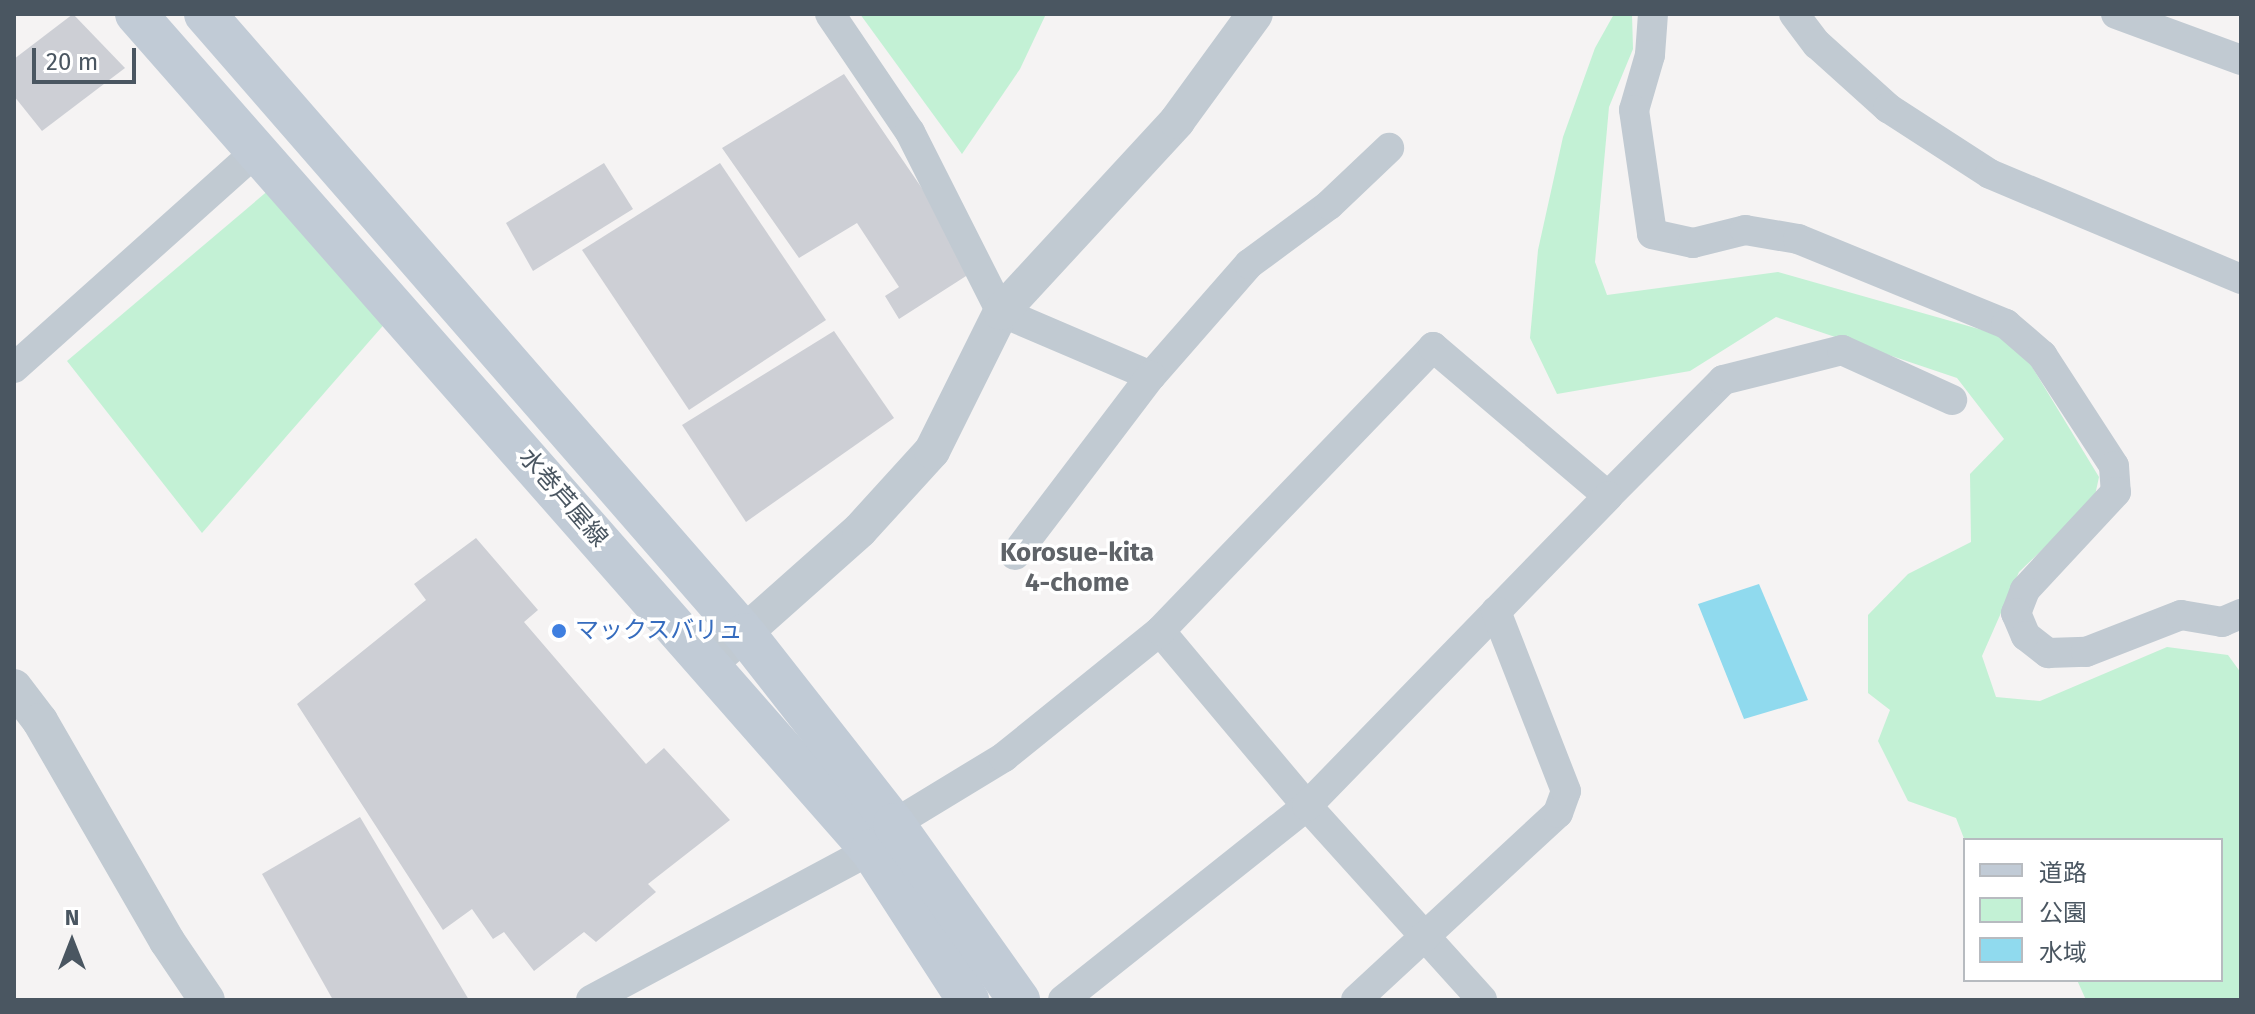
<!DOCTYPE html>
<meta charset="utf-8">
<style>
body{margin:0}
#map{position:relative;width:2255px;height:1014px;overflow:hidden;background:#f5f3f3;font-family:"Fira Sans","Noto Sans JP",sans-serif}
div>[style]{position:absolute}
.green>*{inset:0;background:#c3f1d5}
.water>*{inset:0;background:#90daee}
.building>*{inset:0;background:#cdcfd5}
.minor>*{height:30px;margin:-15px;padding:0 15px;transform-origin:15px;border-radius:15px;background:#c1cad2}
.tertiary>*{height:36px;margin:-18px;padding:0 18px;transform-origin:18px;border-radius:18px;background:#c1cad2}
.secondary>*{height:42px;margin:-21px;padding:0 21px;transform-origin:21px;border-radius:21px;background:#c1cbd6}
.dots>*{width:22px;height:22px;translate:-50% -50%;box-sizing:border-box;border:4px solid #fff;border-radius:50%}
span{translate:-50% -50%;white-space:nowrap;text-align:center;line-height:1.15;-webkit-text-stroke:7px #fff;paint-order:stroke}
.street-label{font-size:24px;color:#4a5661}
.shop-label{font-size:24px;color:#366cbe}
.left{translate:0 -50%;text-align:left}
.neighbourhood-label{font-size:26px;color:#5f6368;font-weight:700}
.frame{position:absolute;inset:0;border:16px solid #4a5661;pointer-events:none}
.legend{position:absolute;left:1963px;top:838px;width:260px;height:144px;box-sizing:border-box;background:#fff;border:2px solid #b7bbc0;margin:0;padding:10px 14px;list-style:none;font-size:24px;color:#4a5661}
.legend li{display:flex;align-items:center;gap:16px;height:40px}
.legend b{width:40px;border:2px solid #b7bbc0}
.north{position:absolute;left:32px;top:902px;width:80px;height:80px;-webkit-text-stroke:6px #fff;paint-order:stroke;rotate:0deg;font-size:22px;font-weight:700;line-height:32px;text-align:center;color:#4a5661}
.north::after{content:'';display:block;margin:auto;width:28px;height:36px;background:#4a5661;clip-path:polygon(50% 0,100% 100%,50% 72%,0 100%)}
.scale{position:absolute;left:32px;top:48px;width:104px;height:36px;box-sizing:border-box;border:4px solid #4a5661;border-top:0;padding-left:10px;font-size:24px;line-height:28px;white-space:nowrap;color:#4a5661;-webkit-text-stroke:6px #fff;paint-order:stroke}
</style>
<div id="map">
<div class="green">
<i style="clip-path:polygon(860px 14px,1046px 14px,1020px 69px,962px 154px)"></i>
<i style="clip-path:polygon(1614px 14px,1632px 14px,1633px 49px,1609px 107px,1595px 262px,1607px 295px,1778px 272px,2000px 335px,2031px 365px,2099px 477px,2094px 500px,2019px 572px,1982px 656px,1996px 697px,2040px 701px,2167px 647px,2228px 655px,2241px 673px,2241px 1000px,2086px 1000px,2077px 980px,2221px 980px,2221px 840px,1965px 841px,1956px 818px,1908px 801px,1878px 741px,1890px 710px,1868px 693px,1868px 615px,1908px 574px,1971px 542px,1970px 474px,2004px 439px,1957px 378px,1776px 317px,1690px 371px,1557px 394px,1530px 338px,1538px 250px,1563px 137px,1595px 48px)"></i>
<i style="clip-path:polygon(283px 178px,394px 313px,202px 533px,67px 361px)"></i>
</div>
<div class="water">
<i style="clip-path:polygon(1759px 584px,1808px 700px,1744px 719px,1698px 604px)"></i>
</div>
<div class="building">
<i style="clip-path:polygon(73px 14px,125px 68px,42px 131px,14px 96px,14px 59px)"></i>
<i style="clip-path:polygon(844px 74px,977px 269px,899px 319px,885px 296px,899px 287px,857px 223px,799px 258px,722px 148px)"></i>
<i style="clip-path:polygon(604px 163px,633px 209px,533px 271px,506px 223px)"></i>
<i style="clip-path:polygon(720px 163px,826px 320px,689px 410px,582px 250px)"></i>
<i style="clip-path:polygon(834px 331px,894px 418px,746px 522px,682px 425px)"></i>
<i style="clip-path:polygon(476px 538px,538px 610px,524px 622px,646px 764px,664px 748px,730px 820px,648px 884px,656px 892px,596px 942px,584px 932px,534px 971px,504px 932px,493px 939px,472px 909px,443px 930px,297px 704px,426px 600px,414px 584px)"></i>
<i style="clip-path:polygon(360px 817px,469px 1000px,333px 1000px,262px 874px)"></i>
</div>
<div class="minor">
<i style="left:830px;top:14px;width:143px;rotate:55.9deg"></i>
<i style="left:910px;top:132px;width:202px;rotate:63.2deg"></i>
<i style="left:1001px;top:312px;width:163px;rotate:23.1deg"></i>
<i style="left:1151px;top:376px;width:149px;rotate:-48.8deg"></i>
<i style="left:1249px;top:264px;width:99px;rotate:-36.4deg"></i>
<i style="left:1329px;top:205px;width:83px;rotate:-43.5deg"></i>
<i style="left:1653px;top:14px;width:41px;rotate:94.2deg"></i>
<i style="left:1650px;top:55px;width:57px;rotate:106.2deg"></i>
<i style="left:1634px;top:110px;width:125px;rotate:81.7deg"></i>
<i style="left:1652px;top:234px;width:42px;rotate:12.4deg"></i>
<i style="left:1693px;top:243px;width:54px;rotate:-14deg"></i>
<i style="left:1745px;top:230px;width:54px;rotate:9.6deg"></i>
<i style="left:1798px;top:239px;width:225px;rotate:22.2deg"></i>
<i style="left:2006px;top:324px;width:48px;rotate:40.7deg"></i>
<i style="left:2042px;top:355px;width:132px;rotate:57deg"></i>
<i style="left:2114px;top:466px;width:26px;rotate:86deg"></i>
<i style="left:2116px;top:492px;width:134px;rotate:132.9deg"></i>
<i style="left:2025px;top:590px;width:25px;rotate:111deg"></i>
<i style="left:2016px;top:613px;width:25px;rotate:67deg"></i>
<i style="left:2026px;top:636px;width:28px;rotate:38deg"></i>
<i style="left:2048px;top:653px;width:38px;rotate:-2deg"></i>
<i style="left:2086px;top:652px;width:102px;rotate:-21.3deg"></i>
<i style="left:2181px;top:615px;width:42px;rotate:9.7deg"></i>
<i style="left:2222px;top:622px;width:21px;rotate:-23deg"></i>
<i style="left:1794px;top:14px;width:38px;rotate:53deg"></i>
<i style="left:1817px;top:44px;width:96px;rotate:42deg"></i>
<i style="left:1888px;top:108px;width:121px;rotate:32.9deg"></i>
<i style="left:1990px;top:174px;width:272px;rotate:22.7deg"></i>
<i style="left:2116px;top:14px;width:133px;rotate:20.2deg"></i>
<i style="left:14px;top:368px;width:327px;rotate:-41.8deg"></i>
<i style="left:1015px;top:555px;width:225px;rotate:-52.8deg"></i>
<i style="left:1160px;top:631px;width:229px;rotate:50deg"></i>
<i style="left:1307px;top:806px;width:261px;rotate:47.9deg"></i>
<i style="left:591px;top:1000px;width:318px;rotate:-28.2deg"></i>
<i style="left:871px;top:850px;width:35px;rotate:-49deg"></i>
<i style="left:894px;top:824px;width:129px;rotate:-31.3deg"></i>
<i style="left:1004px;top:757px;width:201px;rotate:-38.9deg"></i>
<i style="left:1160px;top:631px;width:394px;rotate:-46.1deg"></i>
<i style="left:1433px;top:347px;width:230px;rotate:40.4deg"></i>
<i style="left:1608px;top:496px;width:163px;rotate:-45.2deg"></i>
<i style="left:1723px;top:380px;width:123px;rotate:-14.1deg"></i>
<i style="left:1842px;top:350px;width:121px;rotate:24.4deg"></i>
<i style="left:1063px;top:1000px;width:312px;rotate:-38.5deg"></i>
<i style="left:1307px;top:806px;width:432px;rotate:-45.8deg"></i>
<i style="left:1356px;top:1000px;width:275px;rotate:-42.8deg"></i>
<i style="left:1558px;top:813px;width:23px;rotate:-70deg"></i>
<i style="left:1566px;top:791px;width:193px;rotate:-111.3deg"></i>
</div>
<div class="tertiary">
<i style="left:708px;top:665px;width:203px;rotate:-41.6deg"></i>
<i style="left:860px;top:530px;width:107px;rotate:-47.7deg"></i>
<i style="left:932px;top:451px;width:155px;rotate:-63.6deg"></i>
<i style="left:1001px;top:312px;width:260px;rotate:-47.3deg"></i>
<i style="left:1177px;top:121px;width:132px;rotate:-53.9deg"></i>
<i style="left:14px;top:687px;width:43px;rotate:52.6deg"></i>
<i style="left:40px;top:721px;width:254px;rotate:60deg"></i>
<i style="left:167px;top:941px;width:71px;rotate:55.9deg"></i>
</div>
<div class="secondary">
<i style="left:136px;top:14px;width:1113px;rotate:48.68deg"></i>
<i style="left:871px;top:850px;width:179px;rotate:57.1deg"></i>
<i style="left:205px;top:14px;width:822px;rotate:48.95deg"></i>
<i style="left:745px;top:634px;width:241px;rotate:51.9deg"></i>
<i style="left:894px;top:824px;width:216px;rotate:54.6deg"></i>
</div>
<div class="dots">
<i style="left:559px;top:631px;background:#3f7fe0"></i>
</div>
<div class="street-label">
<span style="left:563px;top:498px;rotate:49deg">水巻芦屋線</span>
</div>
<div class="shop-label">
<span class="left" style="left:575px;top:631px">マックスバリュ</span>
</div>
<div class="neighbourhood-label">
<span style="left:1077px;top:568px">Korosue-kita<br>4-chome</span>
</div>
<div class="frame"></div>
<ul class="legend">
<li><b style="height:10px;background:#c1cbd6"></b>道路</li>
<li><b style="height:22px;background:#c3f1d5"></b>公園</li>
<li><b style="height:22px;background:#90daee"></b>水域</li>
</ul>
<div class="north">N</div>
<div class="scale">20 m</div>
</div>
